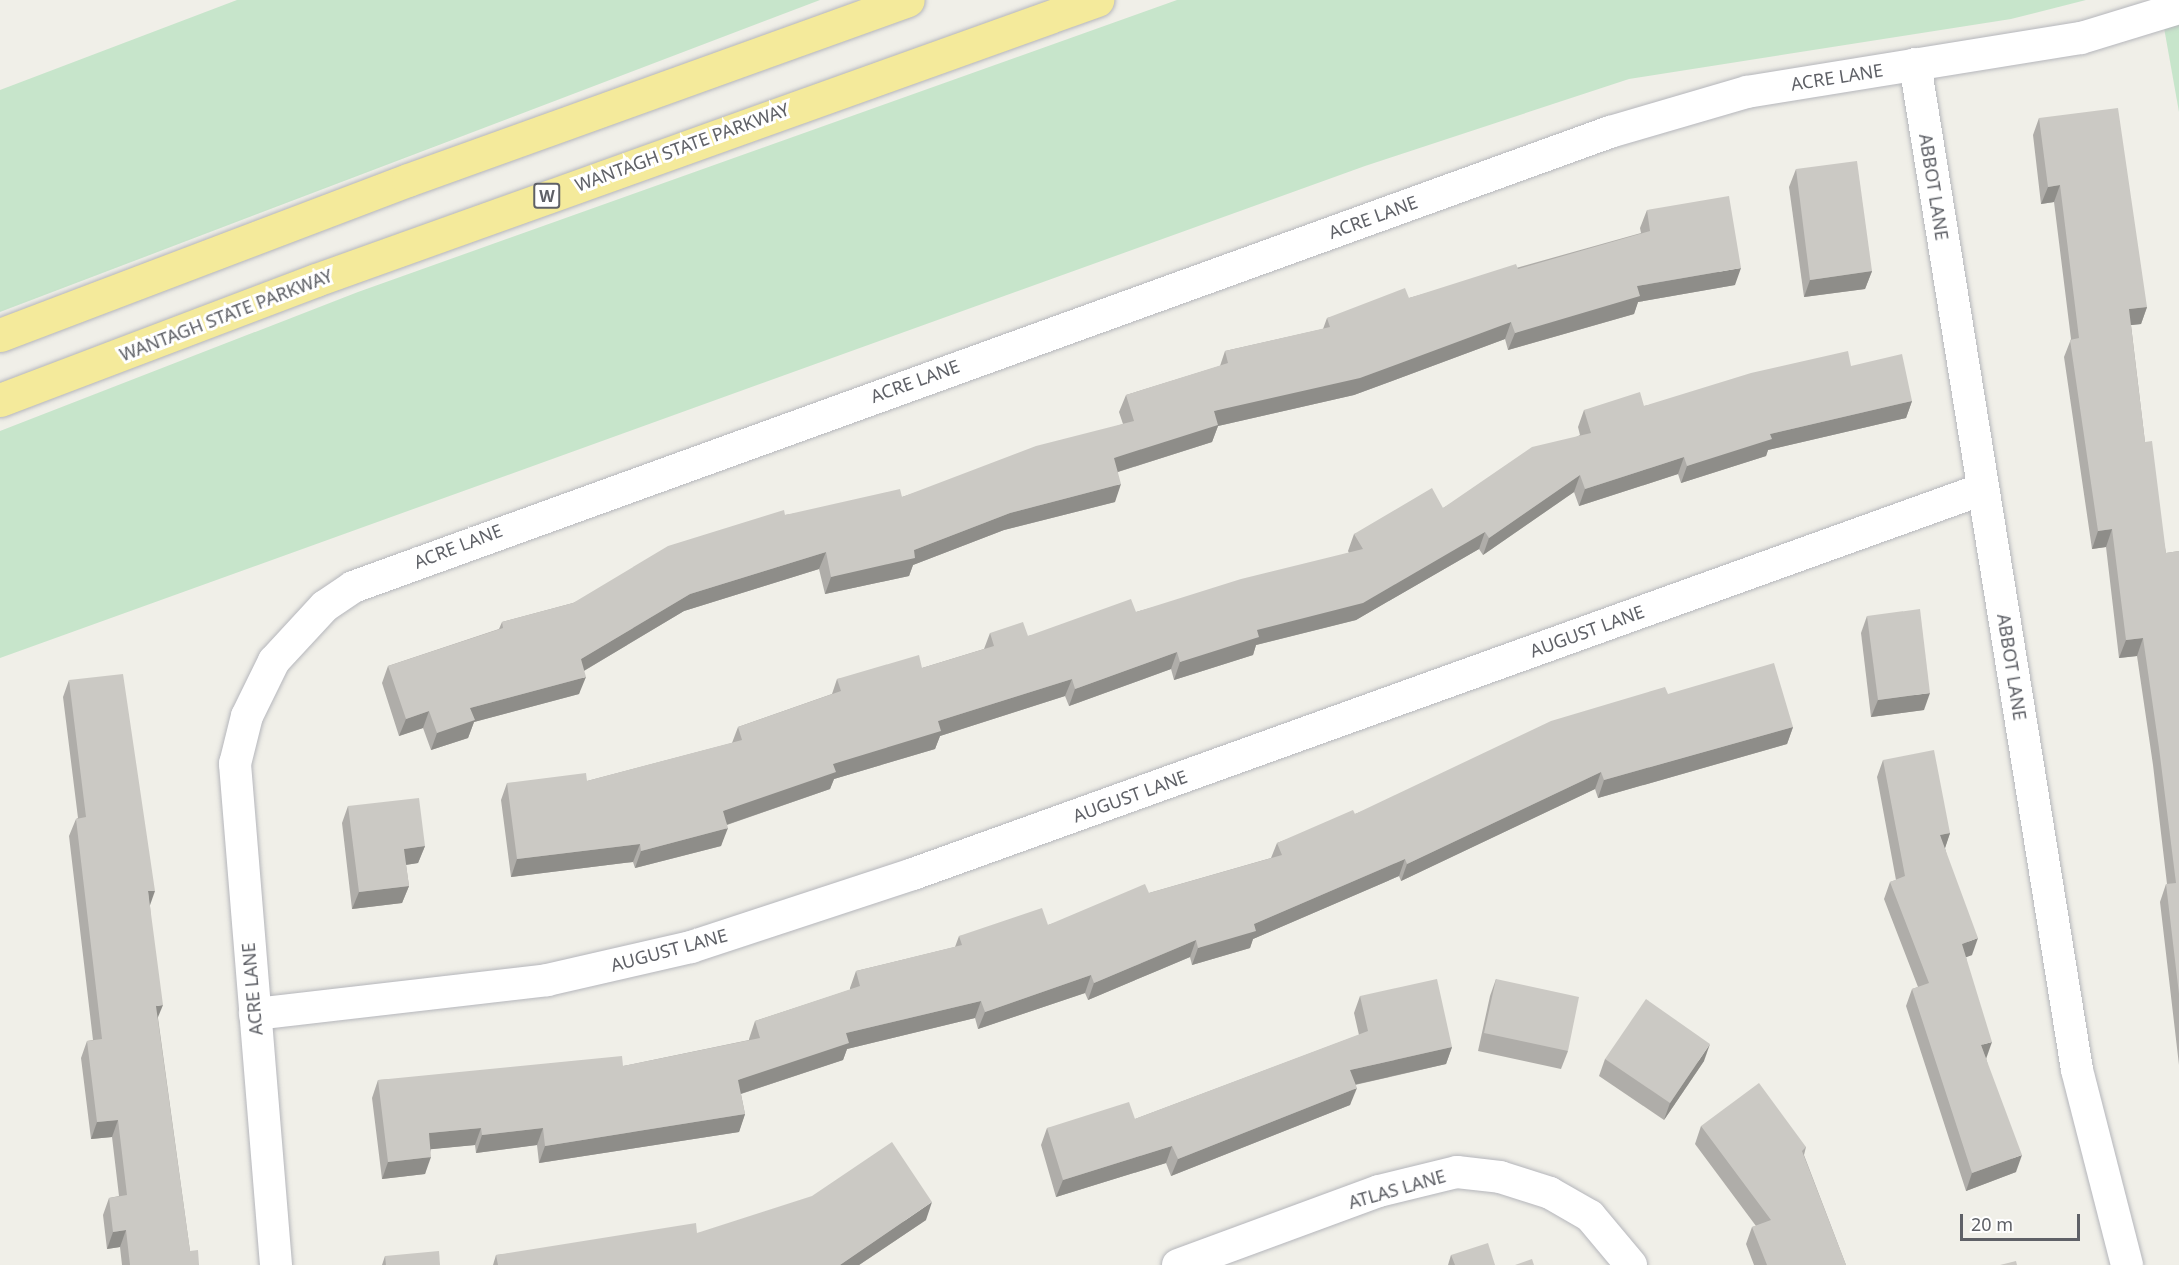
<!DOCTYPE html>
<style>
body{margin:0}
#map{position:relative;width:2179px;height:1265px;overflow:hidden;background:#f0efe8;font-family:"Noto Sans",sans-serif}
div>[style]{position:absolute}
.green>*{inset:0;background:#c7e5cb}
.roads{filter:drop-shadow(0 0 2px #b5b6bb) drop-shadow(0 0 2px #b5b6bb)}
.street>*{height:32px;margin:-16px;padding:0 16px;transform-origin:16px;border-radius:16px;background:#fff}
.highway>*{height:33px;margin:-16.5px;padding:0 16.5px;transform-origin:16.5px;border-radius:16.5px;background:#f4ea9b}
.wall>*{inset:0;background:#afada9}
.shaded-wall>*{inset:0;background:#8e8d89}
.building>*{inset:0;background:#cbc9c4}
span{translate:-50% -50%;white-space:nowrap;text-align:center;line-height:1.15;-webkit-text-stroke:6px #fff;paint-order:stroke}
.shield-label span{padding:2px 4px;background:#fff;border:2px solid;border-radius:4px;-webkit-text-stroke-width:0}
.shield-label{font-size:16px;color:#5f6167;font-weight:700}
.street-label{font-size:18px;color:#5f6167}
.scale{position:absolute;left:1960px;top:1214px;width:120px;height:27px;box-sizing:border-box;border:3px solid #5f6167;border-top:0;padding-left:8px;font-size:18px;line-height:21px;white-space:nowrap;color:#5f6167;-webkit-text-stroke:4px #fff;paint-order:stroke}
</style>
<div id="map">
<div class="green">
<i style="clip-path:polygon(237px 0,820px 0,0 312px,0 90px)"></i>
<i style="clip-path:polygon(1177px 0,2086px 0,2011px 19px,1629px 79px,1365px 166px,0 658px,0 431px,358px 292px)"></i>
<i style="clip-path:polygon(2179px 16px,2179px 112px,2163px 22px)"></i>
</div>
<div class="roads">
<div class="street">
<i style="left:1915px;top:64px;width:1019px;rotate:80.85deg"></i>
<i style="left:2077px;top:1070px;width:201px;rotate:75.6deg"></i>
<i style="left:255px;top:1014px;width:294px;rotate:-6.6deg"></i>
<i style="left:547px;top:980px;width:148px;rotate:-12.9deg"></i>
<i style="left:691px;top:947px;width:234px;rotate:-18.2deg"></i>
<i style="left:913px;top:874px;width:1137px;rotate:-19.79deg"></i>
<i style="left:276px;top:1265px;width:503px;rotate:-94.68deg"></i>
<i style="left:235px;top:764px;width:49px;rotate:-76deg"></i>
<i style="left:247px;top:716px;width:61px;rotate:-63.9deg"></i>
<i style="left:274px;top:661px;width:75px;rotate:-47.2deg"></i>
<i style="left:325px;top:606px;width:34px;rotate:-34deg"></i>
<i style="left:353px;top:587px;width:1337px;rotate:-19.9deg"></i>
<i style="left:1610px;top:132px;width:143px;rotate:-16.3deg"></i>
<i style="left:1747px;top:92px;width:338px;rotate:-9.2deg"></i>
<i style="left:2081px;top:38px;width:102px;rotate:-17deg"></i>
<i style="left:1178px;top:1265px;width:214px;rotate:-20.2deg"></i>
<i style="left:1379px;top:1191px;width:80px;rotate:-13.7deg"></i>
<i style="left:1457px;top:1172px;width:43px;rotate:6.6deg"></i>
<i style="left:1500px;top:1177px;width:52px;rotate:17.7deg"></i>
<i style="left:1550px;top:1193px;width:46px;rotate:29.9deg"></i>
<i style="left:1590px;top:1216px;width:64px;rotate:50.1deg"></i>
</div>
<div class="highway">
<i style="left:0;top:335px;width:436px;rotate:-20.8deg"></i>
<i style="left:408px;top:180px;width:531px;rotate:-19.8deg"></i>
<i style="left:0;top:400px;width:338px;rotate:-20.8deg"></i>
<i style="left:316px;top:280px;width:830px;rotate:-19.72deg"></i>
</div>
</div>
<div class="wall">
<i style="clip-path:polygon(2039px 118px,2147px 307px,2141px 324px,2131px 325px,2145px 442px,2166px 553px,2179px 551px,2179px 1065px,2160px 902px,2166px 884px,2167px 884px,2153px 765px,2137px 656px,2119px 658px,2106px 547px,2092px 549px,2064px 357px,2071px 339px,2054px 202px,2041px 204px,2033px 135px)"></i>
<i style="clip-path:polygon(1796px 169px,1872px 271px,1865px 289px,1804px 297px,1789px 187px)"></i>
<i style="clip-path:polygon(1647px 210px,1735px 285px,1638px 302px,1634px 314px,1508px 350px,1505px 339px,1354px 395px,1218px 426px,1212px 442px,1118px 472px,1115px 502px,1004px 530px,913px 565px,909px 576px,825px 594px,819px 569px,684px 611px,584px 671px,579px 694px,474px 722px,468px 738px,431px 750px,423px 728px,399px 736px,382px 683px,388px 666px,499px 629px,502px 622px,573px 603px,785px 515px,902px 497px,1123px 424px,1119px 412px,1126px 395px,1220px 366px,1225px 351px,1323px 329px,1327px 318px,1409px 298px,1641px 233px,1640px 228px)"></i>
<i style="clip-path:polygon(1851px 366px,1912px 401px,1906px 418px,1768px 450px,1766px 456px,1681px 483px,1678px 474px,1579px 506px,1574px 492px,1483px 555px,1479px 549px,1356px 620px,1256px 645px,1253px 655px,1174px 680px,1171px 669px,1069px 706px,1065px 696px,940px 736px,935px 749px,834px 779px,830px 789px,727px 825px,721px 846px,635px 868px,633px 862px,511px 877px,501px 800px,507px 783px,587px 781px,732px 743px,738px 727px,832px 694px,837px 679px,922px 668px,984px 649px,990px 633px,1028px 636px,1136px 612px,1349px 553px,1348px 551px,1354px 534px,1443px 508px,1580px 435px,1578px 427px,1584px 410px,1644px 406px)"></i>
<i style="clip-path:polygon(1867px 616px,1924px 710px,1871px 717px,1861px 633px)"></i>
<i style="clip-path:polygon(69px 680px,150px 906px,158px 1018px,190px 1251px,199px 1265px,122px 1265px,120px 1247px,107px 1249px,103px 1215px,109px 1198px,119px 1196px,112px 1137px,91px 1139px,81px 1058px,87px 1041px,93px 1040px,69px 836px,76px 819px,78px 818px,63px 697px)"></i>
<i style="clip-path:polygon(1668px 694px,1793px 727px,1787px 744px,1598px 798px,1595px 789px,1401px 881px,1399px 876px,1253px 939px,1250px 948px,1192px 965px,1190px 957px,1088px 1000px,1085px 993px,978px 1029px,975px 1018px,847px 1049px,843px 1060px,741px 1094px,745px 1114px,739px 1132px,539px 1163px,537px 1145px,476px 1153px,475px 1145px,431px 1149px,425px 1174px,382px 1179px,372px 1098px,378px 1080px,623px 1066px,749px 1040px,749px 1039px,755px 1021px,850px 990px,850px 988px,856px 971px,955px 947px,959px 936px,1048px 925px,1149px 893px,1271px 858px,1277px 843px,1355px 814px)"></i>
<i style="clip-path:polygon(1883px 760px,1950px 833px,1945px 848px,1972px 955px,1966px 957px,1986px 1058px,2016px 1172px,1966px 1191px,1906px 1006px,1912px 989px,1918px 987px,1884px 899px,1890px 882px,1896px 880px,1877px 777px)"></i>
<i style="clip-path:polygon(348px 806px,425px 846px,418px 863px,406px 865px,409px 886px,402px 903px,352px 909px,342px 823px)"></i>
<i style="clip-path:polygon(1496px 979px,1568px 1051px,1561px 1069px,1478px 1051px,1490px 996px)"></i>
<i style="clip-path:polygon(1360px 996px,1452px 1047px,1446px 1064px,1355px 1085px,1350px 1105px,1171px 1176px,1166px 1163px,1056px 1197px,1041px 1145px,1047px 1128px,1135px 1119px,1359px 1035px,1354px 1013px)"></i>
<i style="clip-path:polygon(1605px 1059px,1704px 1061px,1664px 1120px,1599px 1076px)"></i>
<i style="clip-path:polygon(1701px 1126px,1806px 1147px,1804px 1155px,1846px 1265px,1754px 1265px,1746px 1244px,1752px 1227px,1756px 1226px,1695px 1144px)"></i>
<i style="clip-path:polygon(926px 1220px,859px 1265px,493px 1265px,496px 1255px,697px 1233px)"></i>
<i style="clip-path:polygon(1451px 1255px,1495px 1265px,1448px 1265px)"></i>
<i style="clip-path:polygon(385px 1256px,440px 1265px,382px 1265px)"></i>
</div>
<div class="shaded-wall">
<i style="clip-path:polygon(2060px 185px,2054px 202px,2041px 204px,2048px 187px)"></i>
<i style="clip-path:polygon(1741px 268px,1735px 285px,1638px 302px,1634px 314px,1508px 350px,1515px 333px,1637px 286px)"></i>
<i style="clip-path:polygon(1872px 271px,1865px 289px,1804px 297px,1810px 280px)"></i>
<i style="clip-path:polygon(2147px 307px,2141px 324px,2123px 326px,2129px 309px)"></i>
<i style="clip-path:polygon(1511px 322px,1505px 339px,1354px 395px,1218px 426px,1212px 442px,1108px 475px,1114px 458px,1214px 411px)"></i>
<i style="clip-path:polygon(1912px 401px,1906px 418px,1768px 450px,1766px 456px,1681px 483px,1687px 466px,1770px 434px)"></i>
<i style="clip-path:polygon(1684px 457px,1678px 474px,1579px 506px,1585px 489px)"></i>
<i style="clip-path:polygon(1580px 475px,1574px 492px,1483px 555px,1489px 538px)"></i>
<i style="clip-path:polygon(1121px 484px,1115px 502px,1004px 530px,913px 565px,909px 576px,825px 594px,831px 577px,914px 550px,1010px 513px)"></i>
<i style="clip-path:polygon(2112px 529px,2106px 547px,2092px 549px,2098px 531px)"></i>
<i style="clip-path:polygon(1485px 532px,1479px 549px,1356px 620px,1256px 645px,1253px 655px,1174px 680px,1180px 662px)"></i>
<i style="clip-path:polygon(826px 552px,819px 569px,684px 611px,575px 676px,581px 659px,690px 594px)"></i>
<i style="clip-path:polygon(2143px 638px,2137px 656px,2119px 658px,2126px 640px)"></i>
<i style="clip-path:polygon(1177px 652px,1171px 669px,1069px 706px,1075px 689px)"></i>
<i style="clip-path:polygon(586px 677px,579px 694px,474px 722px,468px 738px,431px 750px,437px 733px,470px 708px)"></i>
<i style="clip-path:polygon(1072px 679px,1065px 696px,940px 736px,935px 749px,834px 779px,830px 789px,717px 828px,723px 811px,833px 764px,938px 721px)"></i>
<i style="clip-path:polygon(1930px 693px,1924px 710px,1871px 717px,1878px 700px)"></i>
<i style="clip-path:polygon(429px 711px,423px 728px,399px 736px,406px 719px)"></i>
<i style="clip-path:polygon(1793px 727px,1787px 744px,1598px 798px,1604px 780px)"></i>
<i style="clip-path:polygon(1601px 772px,1595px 789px,1401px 881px,1407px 864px)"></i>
<i style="clip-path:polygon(728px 828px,721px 846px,635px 868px,641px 851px)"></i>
<i style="clip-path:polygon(1950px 833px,1944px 851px,1940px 835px)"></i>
<i style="clip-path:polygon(640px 844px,633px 862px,511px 877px,517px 859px)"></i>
<i style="clip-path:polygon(425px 846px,418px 863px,398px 866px,404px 849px)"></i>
<i style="clip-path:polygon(1405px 859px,1399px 876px,1253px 939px,1250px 948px,1192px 965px,1198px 948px)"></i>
<i style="clip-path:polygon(409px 886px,402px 903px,352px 909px,359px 892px)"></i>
<i style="clip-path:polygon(148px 891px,155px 891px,149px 908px)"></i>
<i style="clip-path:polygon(1978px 938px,1972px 955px,1956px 961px,1962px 944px)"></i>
<i style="clip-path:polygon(1196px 940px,1190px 957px,1088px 1000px,1094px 983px)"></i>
<i style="clip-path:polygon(1091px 975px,1085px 993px,978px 1029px,985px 1012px)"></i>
<i style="clip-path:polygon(981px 1001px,975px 1018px,847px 1049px,843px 1060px,731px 1097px,738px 1080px,846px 1033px)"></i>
<i style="clip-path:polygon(163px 1005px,156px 1022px,156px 1006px)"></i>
<i style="clip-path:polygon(1992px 1042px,1986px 1059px,1981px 1045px)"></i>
<i style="clip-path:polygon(1710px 1044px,1704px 1061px,1664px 1120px,1670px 1103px)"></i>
<i style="clip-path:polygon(1452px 1047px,1446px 1064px,1344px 1087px,1350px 1070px)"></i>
<i style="clip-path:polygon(1357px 1088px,1350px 1105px,1171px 1176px,1178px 1159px)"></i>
<i style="clip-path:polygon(745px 1114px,739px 1132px,539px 1163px,545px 1146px)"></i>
<i style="clip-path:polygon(118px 1120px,112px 1137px,91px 1139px,97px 1122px)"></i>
<i style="clip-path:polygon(481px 1128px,475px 1145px,423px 1150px,429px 1133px)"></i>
<i style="clip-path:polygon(543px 1128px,537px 1145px,476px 1153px,482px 1135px)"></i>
<i style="clip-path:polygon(1172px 1146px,1166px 1163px,1056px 1197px,1063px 1180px)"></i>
<i style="clip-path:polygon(2022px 1155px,2016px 1172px,1966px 1191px,1972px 1173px)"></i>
<i style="clip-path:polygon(431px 1157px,425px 1174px,382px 1179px,388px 1162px)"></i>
<i style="clip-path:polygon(932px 1202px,926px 1220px,859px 1265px,840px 1265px)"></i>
<i style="clip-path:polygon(126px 1230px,120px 1247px,107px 1249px,113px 1232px)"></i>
</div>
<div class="building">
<i style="clip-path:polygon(2118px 108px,2147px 307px,2129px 309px,2145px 442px,2152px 441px,2166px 553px,2179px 551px,2179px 994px,2166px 884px,2176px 883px,2159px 748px,2143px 638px,2126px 640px,2112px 529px,2098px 531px,2070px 340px,2079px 338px,2060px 185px,2048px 187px,2039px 118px)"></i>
<i style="clip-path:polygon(1857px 161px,1872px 271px,1810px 280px,1796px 169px)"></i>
<i style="clip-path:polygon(1729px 196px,1741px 268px,1637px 286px,1640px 296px,1515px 333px,1511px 322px,1360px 378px,1214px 411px,1218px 425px,1114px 458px,1121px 484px,1010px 513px,914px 550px,915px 558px,831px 577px,826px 552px,690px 594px,581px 659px,586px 677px,470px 708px,475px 720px,437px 733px,429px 711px,406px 719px,388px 666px,503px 628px,502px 622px,573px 603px,668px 546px,784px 510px,785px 515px,900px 489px,902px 497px,1036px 446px,1134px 421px,1126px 395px,1228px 363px,1225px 351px,1330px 327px,1327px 318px,1405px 288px,1409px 298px,1516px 264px,1518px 269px,1650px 231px,1647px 210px)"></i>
<i style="clip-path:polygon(1848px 351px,1851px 366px,1902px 354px,1912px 401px,1770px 434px,1772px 439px,1687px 466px,1684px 457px,1585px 489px,1580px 475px,1489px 538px,1485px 532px,1363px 603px,1257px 630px,1259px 637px,1180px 662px,1177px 652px,1075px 689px,1072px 679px,938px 721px,941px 731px,833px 764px,836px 772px,723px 811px,728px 828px,641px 851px,640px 844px,517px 859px,507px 783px,586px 773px,587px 781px,742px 740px,738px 727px,841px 691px,837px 679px,919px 655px,922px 668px,994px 646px,990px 633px,1023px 622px,1028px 636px,1131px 599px,1136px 612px,1241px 579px,1363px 549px,1354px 534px,1432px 488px,1443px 508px,1532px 447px,1591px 433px,1584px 410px,1640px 392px,1644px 406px,1751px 373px)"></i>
<i style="clip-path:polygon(1920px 609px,1930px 693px,1878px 700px,1867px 616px)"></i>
<i style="clip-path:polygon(1774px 663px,1793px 727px,1604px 780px,1601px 772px,1407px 864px,1405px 859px,1254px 924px,1256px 931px,1198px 948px,1196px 940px,1094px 983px,1091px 975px,985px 1012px,981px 1001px,846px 1033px,849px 1043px,738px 1080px,745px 1114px,545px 1146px,543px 1128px,482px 1135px,481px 1128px,429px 1133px,431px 1157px,388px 1162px,378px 1080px,622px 1056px,623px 1066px,760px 1038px,755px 1021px,860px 986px,856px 971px,962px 945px,959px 936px,1042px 908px,1048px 925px,1145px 884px,1149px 893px,1282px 855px,1277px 843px,1353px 810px,1355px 814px,1551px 721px,1665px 687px,1668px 694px)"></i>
<i style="clip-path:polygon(123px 674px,155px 891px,148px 891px,163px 1005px,156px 1006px,190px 1251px,198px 1250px,199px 1265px,130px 1265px,126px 1230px,113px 1232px,109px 1198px,127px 1195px,118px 1120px,97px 1122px,87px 1041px,102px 1039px,76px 819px,86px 817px,69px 680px)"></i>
<i style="clip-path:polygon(1934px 750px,1950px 833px,1940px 835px,1978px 938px,1962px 944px,1992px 1042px,1981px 1045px,2022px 1155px,1972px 1173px,1912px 989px,1929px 983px,1890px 882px,1905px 876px,1883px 760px)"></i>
<i style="clip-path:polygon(419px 798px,425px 846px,404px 849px,409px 886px,359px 892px,348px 806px)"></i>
<i style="clip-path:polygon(1437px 979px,1452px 1047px,1350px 1070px,1357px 1088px,1178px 1159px,1172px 1146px,1063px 1180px,1047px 1128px,1129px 1102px,1135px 1119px,1368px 1031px,1360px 996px)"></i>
<i style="clip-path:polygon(1496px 979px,1579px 997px,1568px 1051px,1484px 1033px)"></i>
<i style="clip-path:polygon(1646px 999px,1710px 1044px,1670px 1103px,1605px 1059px)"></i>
<i style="clip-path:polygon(1759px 1083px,1806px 1147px,1802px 1151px,1846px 1265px,1767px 1265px,1752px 1227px,1771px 1220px,1701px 1126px)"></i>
<i style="clip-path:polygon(892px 1142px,932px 1202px,840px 1265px,498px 1265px,496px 1255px,696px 1223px,697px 1233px,812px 1196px)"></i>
<i style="clip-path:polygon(1488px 1243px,1495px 1265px,1455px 1265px,1451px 1255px)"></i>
<i style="clip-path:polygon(439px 1251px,440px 1265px,386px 1265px,385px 1256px)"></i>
<i style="clip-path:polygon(1532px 1259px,1534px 1265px,1515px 1265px)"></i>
<i style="clip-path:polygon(2016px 1261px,2017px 1265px,2000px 1265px)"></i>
</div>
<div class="shield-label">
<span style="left:547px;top:196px">W</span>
</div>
<div class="street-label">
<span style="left:1837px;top:77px;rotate:-9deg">ACRE LANE</span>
<span style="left:682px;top:147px;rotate:-20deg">WANTAGH STATE PARKWAY</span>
<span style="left:1934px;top:187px;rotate:81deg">ABBOT LANE</span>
<span style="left:1373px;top:217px;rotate:-20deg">ACRE LANE</span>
<span style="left:226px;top:315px;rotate:-21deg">WANTAGH STATE PARKWAY</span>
<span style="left:915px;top:381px;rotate:-20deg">ACRE LANE</span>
<span style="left:458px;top:546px;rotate:-21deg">ACRE LANE</span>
<span style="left:1587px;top:631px;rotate:-20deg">AUGUST LANE</span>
<span style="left:2012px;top:667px;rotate:81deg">ABBOT LANE</span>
<span style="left:1130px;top:796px;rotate:-20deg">AUGUST LANE</span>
<span style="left:669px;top:950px;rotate:-15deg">AUGUST LANE</span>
<span style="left:252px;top:989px;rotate:-95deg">ACRE LANE</span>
<span style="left:1397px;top:1189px;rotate:-16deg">ATLAS LANE</span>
</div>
<div class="scale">20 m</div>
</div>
